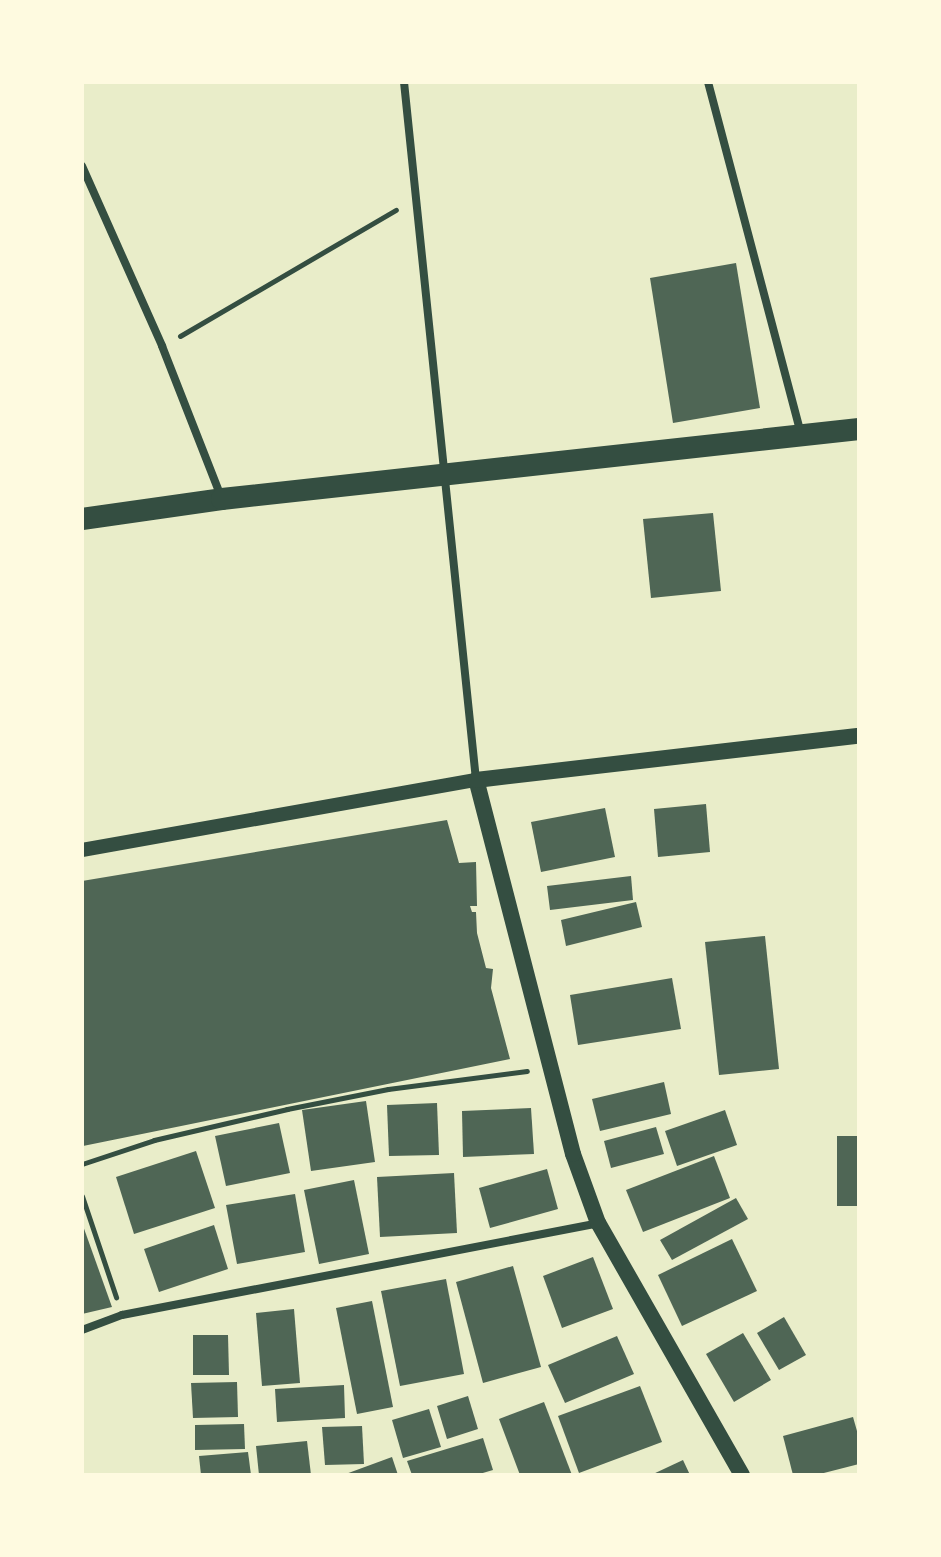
<!DOCTYPE html>
<style>
body{margin:0}
#map{position:relative;width:941px;height:1557px;overflow:hidden;background:#e9edc9;font-family:"Times New Roman",serif}
div>[style]{position:absolute}
.building>*{inset:0;background:#4f6655}
.path>*{height:5px;margin:-2.5px;padding:0 2.5px;transform-origin:2.5px;border-radius:2.5px;background:#344e41}
.minor>*{height:8px;margin:-4px;padding:0 4px;transform-origin:4px;border-radius:4px;background:#344e41}
.tertiary>*{height:14px;margin:-7px;padding:0 7px;transform-origin:7px;border-radius:7px;background:#344e41}
.secondary>*{height:16px;margin:-8px;padding:0 8px;transform-origin:8px;border-radius:8px;background:#344e41}
.trunk>*{height:22px;margin:-11px;padding:0 11px;transform-origin:11px;border-radius:11px;background:#344e41}
span{translate:-50% -50%;white-space:nowrap;text-align:center;line-height:1.15;-webkit-text-stroke:8px #fefae0;paint-order:stroke}
.frame{position:absolute;inset:0;border:84px solid #fefae0;pointer-events:none}
</style>
<div id="map">
<div class="building">
<i style="clip-path:polygon(736px 263px,760px 408px,673px 423px,650px 278px)"></i>
<i style="clip-path:polygon(713px 513px,721px 591px,651px 598px,643px 519px)"></i>
<i style="clip-path:polygon(706px 804px,710px 852px,658px 857px,654px 809px)"></i>
<i style="clip-path:polygon(605px 808px,615px 857px,541px 872px,531px 822px)"></i>
<i style="clip-path:polygon(447px 820px,459px 863px,476px 862px,477px 906px,470px 906px,472px 912px,476px 912px,477px 933px,486px 968px,493px 969px,491px 988px,510px 1059px,83px 1146px,82px 881px)"></i>
<i style="clip-path:polygon(631px 876px,633px 900px,550px 910px,547px 886px)"></i>
<i style="clip-path:polygon(636px 902px,642px 927px,566px 946px,561px 920px)"></i>
<i style="clip-path:polygon(765px 936px,779px 1069px,719px 1075px,705px 942px)"></i>
<i style="clip-path:polygon(672px 978px,681px 1029px,578px 1045px,570px 995px)"></i>
<i style="clip-path:polygon(664px 1082px,671px 1114px,600px 1131px,592px 1099px)"></i>
<i style="clip-path:polygon(366px 1101px,375px 1162px,311px 1171px,302px 1110px)"></i>
<i style="clip-path:polygon(437px 1103px,439px 1155px,389px 1156px,387px 1105px)"></i>
<i style="clip-path:polygon(531px 1108px,534px 1154px,463px 1157px,462px 1111px)"></i>
<i style="clip-path:polygon(725px 1110px,737px 1145px,677px 1166px,665px 1131px)"></i>
<i style="clip-path:polygon(279px 1123px,290px 1173px,226px 1186px,215px 1136px)"></i>
<i style="clip-path:polygon(656px 1127px,664px 1154px,611px 1168px,604px 1141px)"></i>
<i style="clip-path:polygon(837px 1136px,859px 1136px,859px 1206px,837px 1206px)"></i>
<i style="clip-path:polygon(196px 1151px,215px 1208px,134px 1234px,116px 1177px)"></i>
<i style="clip-path:polygon(714px 1156px,730px 1198px,643px 1232px,626px 1190px)"></i>
<i style="clip-path:polygon(547px 1169px,558px 1209px,490px 1228px,479px 1188px)"></i>
<i style="clip-path:polygon(454px 1173px,457px 1233px,380px 1237px,377px 1177px)"></i>
<i style="clip-path:polygon(354px 1180px,369px 1254px,319px 1264px,304px 1190px)"></i>
<i style="clip-path:polygon(295px 1194px,305px 1252px,237px 1264px,226px 1205px)"></i>
<i style="clip-path:polygon(736px 1198px,748px 1219px,672px 1260px,660px 1240px)"></i>
<i style="clip-path:polygon(82px 1223px,112px 1307px,82px 1314px)"></i>
<i style="clip-path:polygon(214px 1225px,228px 1269px,159px 1292px,144px 1249px)"></i>
<i style="clip-path:polygon(732px 1239px,757px 1291px,682px 1326px,658px 1275px)"></i>
<i style="clip-path:polygon(593px 1257px,613px 1309px,562px 1328px,543px 1276px)"></i>
<i style="clip-path:polygon(513px 1266px,541px 1367px,483px 1383px,456px 1282px)"></i>
<i style="clip-path:polygon(446px 1279px,464px 1374px,400px 1386px,381px 1291px)"></i>
<i style="clip-path:polygon(372px 1301px,393px 1407px,357px 1414px,336px 1308px)"></i>
<i style="clip-path:polygon(294px 1309px,300px 1383px,262px 1386px,256px 1313px)"></i>
<i style="clip-path:polygon(784px 1317px,806px 1355px,779px 1370px,757px 1333px)"></i>
<i style="clip-path:polygon(743px 1333px,771px 1380px,734px 1402px,706px 1354px)"></i>
<i style="clip-path:polygon(193px 1335px,228px 1335px,229px 1375px,193px 1375px)"></i>
<i style="clip-path:polygon(617px 1336px,634px 1374px,565px 1403px,548px 1365px)"></i>
<i style="clip-path:polygon(237px 1382px,238px 1417px,193px 1418px,191px 1383px)"></i>
<i style="clip-path:polygon(344px 1385px,345px 1418px,277px 1422px,275px 1389px)"></i>
<i style="clip-path:polygon(640px 1386px,662px 1442px,579px 1473px,558px 1416px)"></i>
<i style="clip-path:polygon(468px 1396px,478px 1429px,447px 1439px,437px 1406px)"></i>
<i style="clip-path:polygon(544px 1402px,572px 1475px,520px 1475px,499px 1419px)"></i>
<i style="clip-path:polygon(429px 1409px,441px 1447px,403px 1458px,392px 1420px)"></i>
<i style="clip-path:polygon(853px 1417px,859px 1438px,859px 1464px,816px 1475px,793px 1475px,783px 1436px)"></i>
<i style="clip-path:polygon(244px 1424px,245px 1449px,195px 1450px,195px 1425px)"></i>
<i style="clip-path:polygon(362px 1426px,364px 1464px,325px 1465px,322px 1427px)"></i>
<i style="clip-path:polygon(483px 1438px,493px 1470px,476px 1475px,412px 1475px,407px 1461px)"></i>
<i style="clip-path:polygon(307px 1441px,311px 1475px,259px 1475px,256px 1446px)"></i>
<i style="clip-path:polygon(248px 1452px,251px 1475px,201px 1475px,199px 1456px)"></i>
<i style="clip-path:polygon(392px 1457px,398px 1475px,343px 1475px)"></i>
<i style="clip-path:polygon(683px 1460px,690px 1475px,651px 1475px)"></i>
</div>
<div class="path">
<i style="left:180px;top:336px;width:250px;rotate:-30.3deg"></i>
<i style="left:82px;top:1164px;width:76px;rotate:-18.4deg"></i>
<i style="left:154px;top:1140px;width:137px;rotate:-13.1deg"></i>
<i style="left:287px;top:1109px;width:103px;rotate:-11.2deg"></i>
<i style="left:388px;top:1089px;width:140px;rotate:-7.4deg"></i>
<i style="left:82px;top:1196px;width:107px;rotate:71.4deg"></i>
</div>
<div class="minor">
<i style="left:404px;top:82px;width:702px;rotate:84.11deg"></i>
<i style="left:708px;top:82px;width:365px;rotate:75.2deg"></i>
<i style="left:82px;top:166px;width:197px;rotate:66deg"></i>
<i style="left:162px;top:346px;width:164px;rotate:68.6deg"></i>
<i style="left:82px;top:1330px;width:43px;rotate:-20.6deg"></i>
<i style="left:122px;top:1315px;width:485px;rotate:-10.9deg"></i>
</div>
<div class="tertiary">
<i style="left:82px;top:850px;width:400px;rotate:-10.1deg"></i>
</div>
<div class="secondary">
<i style="left:742px;top:1475px;width:290px;rotate:-119.7deg"></i>
<i style="left:598px;top:1223px;width:73px;rotate:-109.9deg"></i>
<i style="left:573px;top:1154px;width:386px;rotate:-104.5deg"></i>
<i style="left:476px;top:780px;width:386px;rotate:-6.6deg"></i>
</div>
<div class="trunk">
<i style="left:82px;top:519px;width:141px;rotate:-8.1deg"></i>
<i style="left:222px;top:499px;width:641px;rotate:-6.27deg"></i>
</div>
<div class="frame"></div>
</div>
